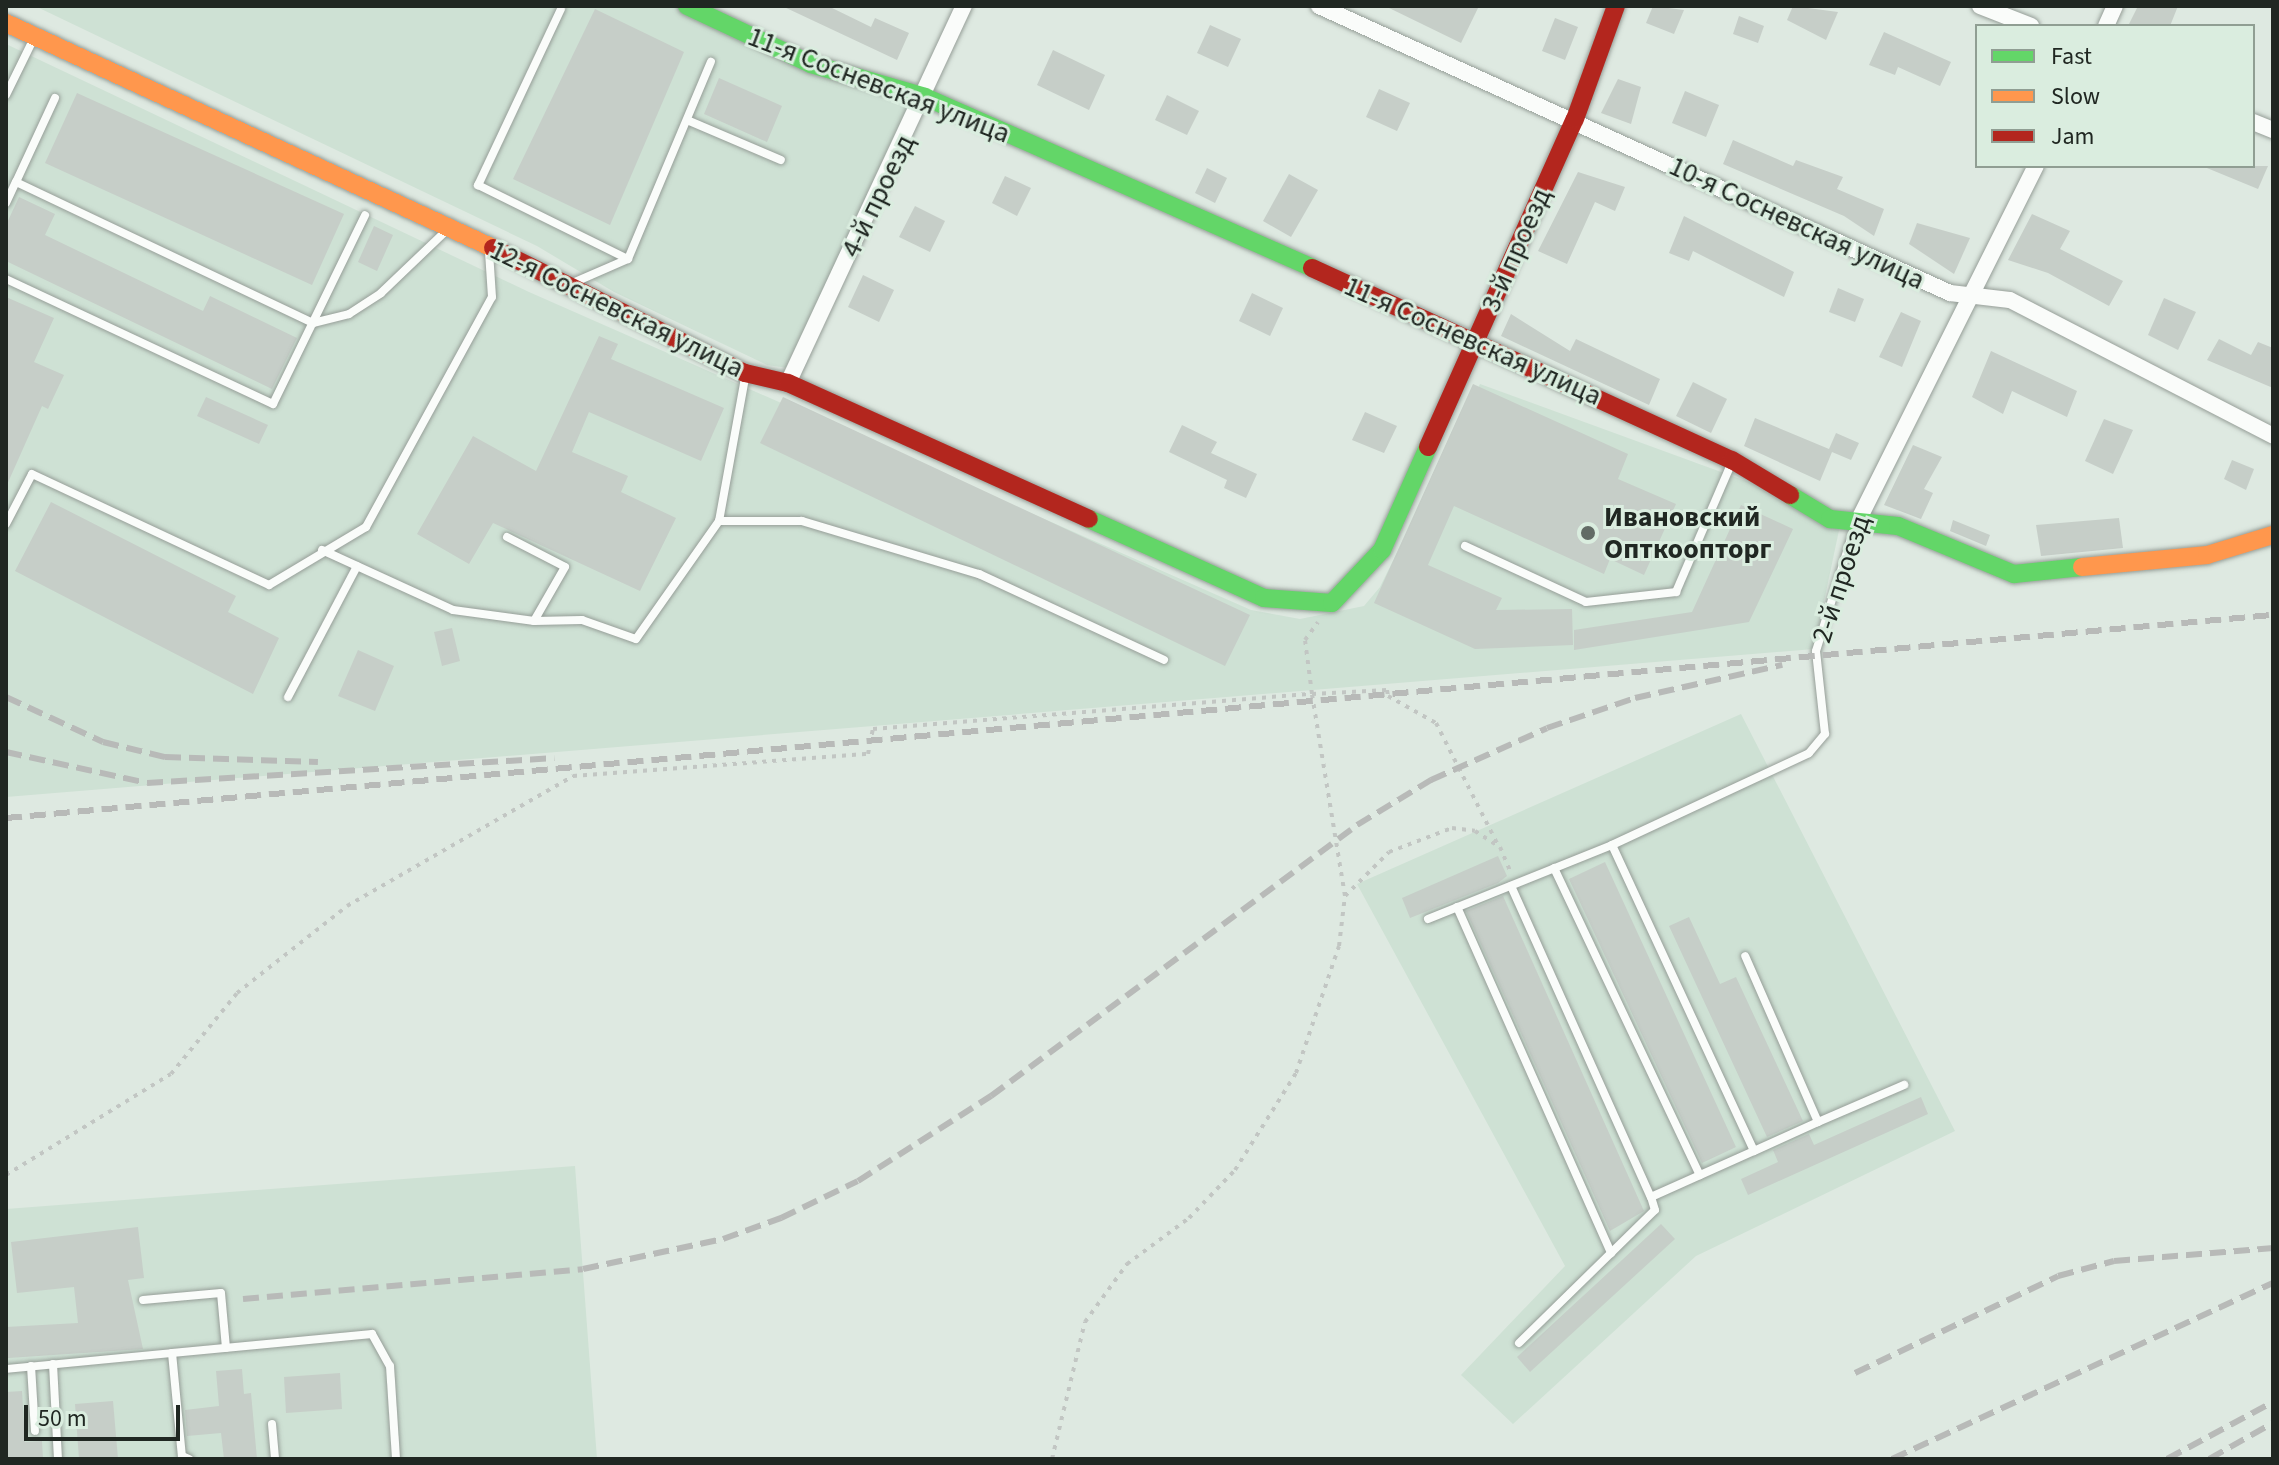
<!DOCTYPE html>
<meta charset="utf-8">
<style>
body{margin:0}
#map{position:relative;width:2279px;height:1465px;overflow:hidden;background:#dee9e1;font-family:"Source Sans 3",sans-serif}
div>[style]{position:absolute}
.built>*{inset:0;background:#cee1d4}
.building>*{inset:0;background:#c6cec8}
.path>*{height:4px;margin-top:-2px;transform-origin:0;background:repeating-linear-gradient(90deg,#c2c6c3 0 4px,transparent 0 10px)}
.roads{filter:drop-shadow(0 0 2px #969e98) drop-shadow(0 0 2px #969e98)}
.lane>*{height:8px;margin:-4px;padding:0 4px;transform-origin:4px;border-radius:4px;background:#fafcfa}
.street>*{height:16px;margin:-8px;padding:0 8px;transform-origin:8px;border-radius:8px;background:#fafcfa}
.fast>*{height:18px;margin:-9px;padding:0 9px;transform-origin:9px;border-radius:9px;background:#63d668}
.slow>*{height:18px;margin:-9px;padding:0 9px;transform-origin:9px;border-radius:9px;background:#ff974d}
.jam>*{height:18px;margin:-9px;padding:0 9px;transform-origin:9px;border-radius:9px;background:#b3261e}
.rail>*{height:6px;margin-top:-3px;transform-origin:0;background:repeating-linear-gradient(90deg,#b8bab8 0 16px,transparent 0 24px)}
.dots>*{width:22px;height:22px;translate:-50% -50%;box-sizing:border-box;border:4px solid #daeddf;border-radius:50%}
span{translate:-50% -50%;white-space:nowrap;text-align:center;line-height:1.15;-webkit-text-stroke:6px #daeddf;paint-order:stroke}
.street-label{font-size:28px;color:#202722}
.poi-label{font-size:28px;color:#202722;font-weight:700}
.left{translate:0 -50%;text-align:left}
.frame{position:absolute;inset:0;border:8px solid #202722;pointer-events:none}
.legend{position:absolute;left:1975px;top:24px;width:280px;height:144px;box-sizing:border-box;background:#daeddf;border:2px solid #909e93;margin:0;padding:10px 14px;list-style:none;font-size:24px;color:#202722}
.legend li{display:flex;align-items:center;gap:16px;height:40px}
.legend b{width:40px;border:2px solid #909e93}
.scale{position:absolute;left:24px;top:1405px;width:156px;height:36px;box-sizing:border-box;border:4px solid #202722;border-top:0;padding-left:10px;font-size:24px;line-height:28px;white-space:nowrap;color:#202722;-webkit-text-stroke:6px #daeddf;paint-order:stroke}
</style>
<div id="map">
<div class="built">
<i style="clip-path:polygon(35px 6px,679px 6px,917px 105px,795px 369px,767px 365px,614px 292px,537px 246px)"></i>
<i style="clip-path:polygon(6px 44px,529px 292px,1251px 610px,1300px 619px,1364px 606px,1380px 587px,1480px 384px,1842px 516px,1814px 649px,6px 797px)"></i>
<i style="clip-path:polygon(1741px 714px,1955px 1131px,1696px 1256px,1513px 1424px,1461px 1375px,1565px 1266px,1357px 884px)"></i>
<i style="clip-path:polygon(575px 1166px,597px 1459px,6px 1459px,6px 1209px)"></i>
</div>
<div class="building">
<i style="clip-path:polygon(782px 6px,828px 6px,871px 27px,875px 18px,909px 33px,897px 60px)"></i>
<i style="clip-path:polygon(1385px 6px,1479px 6px,1461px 43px)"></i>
<i style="clip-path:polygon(1653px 6px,1684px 10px,1674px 34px,1646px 23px)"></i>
<i style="clip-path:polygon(1793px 6px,1838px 12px,1826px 40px,1787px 20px)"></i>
<i style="clip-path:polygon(2138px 6px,2178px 6px,2170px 26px,2128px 26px)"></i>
<i style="clip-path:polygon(595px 9px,684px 52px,610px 225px,513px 179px)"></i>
<i style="clip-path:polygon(1739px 16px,1764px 26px,1758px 43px,1733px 34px)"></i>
<i style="clip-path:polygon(1555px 18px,1578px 27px,1565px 60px,1542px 51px)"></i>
<i style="clip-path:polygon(1210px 25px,1241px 39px,1228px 67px,1197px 53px)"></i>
<i style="clip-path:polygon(1884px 32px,1951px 62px,1940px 86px,1898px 67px,1895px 75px,1869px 65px)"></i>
<i style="clip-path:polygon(1053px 50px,1105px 75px,1089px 110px,1037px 85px)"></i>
<i style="clip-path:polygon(719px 78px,782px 106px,767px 142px,704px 114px)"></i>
<i style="clip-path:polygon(1618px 79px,1641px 87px,1631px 124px,1601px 113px)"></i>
<i style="clip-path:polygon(1379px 89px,1410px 103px,1397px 131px,1366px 117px)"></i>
<i style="clip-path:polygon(1685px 91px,1719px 105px,1706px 137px,1672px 123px)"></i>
<i style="clip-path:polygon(77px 93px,344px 214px,312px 285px,45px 163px)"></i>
<i style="clip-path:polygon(1167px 95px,1199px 111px,1187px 135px,1155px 120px)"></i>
<i style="clip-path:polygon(1733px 140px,1793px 166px,1796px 160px,1843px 177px,1837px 189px,1884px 209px,1874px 236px,1844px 216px,1723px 164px)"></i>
<i style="clip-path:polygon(2202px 166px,2268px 166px,2258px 189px)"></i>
<i style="clip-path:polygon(1207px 168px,1227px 178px,1215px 203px,1195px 193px)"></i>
<i style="clip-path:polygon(1578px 172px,1625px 187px,1615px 211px,1595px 202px,1567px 264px,1538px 251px)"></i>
<i style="clip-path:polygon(1289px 174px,1318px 190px,1291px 237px,1263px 221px)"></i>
<i style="clip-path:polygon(1005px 176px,1031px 188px,1017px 216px,992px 203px)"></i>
<i style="clip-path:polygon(19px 197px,55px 214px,45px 235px,203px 311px,210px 296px,297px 338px,272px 389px,6px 261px,6px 225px)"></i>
<i style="clip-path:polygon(915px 206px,945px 221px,930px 252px,899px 237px)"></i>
<i style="clip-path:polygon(2032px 214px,2070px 231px,2060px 249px,2123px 281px,2109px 306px,2048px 273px,2008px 260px)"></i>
<i style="clip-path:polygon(1684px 216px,1794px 272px,1784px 297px,1693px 251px,1689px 261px,1669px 253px)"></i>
<i style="clip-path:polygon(1917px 223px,1970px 238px,1954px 274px,1909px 244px)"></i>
<i style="clip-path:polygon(374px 226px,393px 235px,377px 271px,358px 262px)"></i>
<i style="clip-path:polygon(863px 275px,894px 290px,879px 322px,848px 307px)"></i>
<i style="clip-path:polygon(1838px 288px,1864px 299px,1855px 322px,1829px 312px)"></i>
<i style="clip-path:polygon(1252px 293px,1283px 308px,1270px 336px,1239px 321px)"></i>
<i style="clip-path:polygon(6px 297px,54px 318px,34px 362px,64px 375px,48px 409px,42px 406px,6px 487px)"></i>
<i style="clip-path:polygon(2164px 298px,2196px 312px,2178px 350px,2148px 335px)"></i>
<i style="clip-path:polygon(1901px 312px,1921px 321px,1902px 367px,1879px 357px)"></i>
<i style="clip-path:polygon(1511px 314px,1570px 351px,1576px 339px,1660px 379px,1649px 405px,1501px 336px)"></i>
<i style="clip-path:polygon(599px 336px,618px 344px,611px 359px,724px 408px,701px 461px,589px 412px,572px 452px,628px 476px,621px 492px,676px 518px,640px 591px,493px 523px,469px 564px,417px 534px,473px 436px,536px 471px)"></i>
<i style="clip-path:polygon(2219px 339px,2251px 355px,2258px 342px,2273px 348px,2273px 388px,2207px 360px)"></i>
<i style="clip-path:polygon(1991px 351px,2077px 391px,2067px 417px,2012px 391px,2003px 414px,1972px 397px)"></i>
<i style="clip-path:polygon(1693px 382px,1727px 399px,1711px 433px,1676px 416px)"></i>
<i style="clip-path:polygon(1473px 384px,1628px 454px,1618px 479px,1676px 504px,1644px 575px,1610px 559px,1604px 574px,1454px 506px,1428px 565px,1502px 598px,1496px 610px,1572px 609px,1573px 645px,1475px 649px,1374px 603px)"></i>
<i style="clip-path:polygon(206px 397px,268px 425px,259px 444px,197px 416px)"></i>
<i style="clip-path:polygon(783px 397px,1250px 615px,1225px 666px,760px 443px)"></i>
<i style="clip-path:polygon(1365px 412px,1397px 426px,1384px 453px,1352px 440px)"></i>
<i style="clip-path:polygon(1755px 418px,1829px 449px,1836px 433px,1859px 443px,1851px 460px,1832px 452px,1820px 481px,1744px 446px)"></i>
<i style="clip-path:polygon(2104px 419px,2133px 430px,2113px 474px,2085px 461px)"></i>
<i style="clip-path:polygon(1182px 425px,1217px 442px,1211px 453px,1257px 474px,1246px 498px,1224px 488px,1227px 480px,1169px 452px)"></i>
<i style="clip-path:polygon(1913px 445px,1942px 457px,1924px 489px,1933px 493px,1921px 519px,1884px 505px)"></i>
<i style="clip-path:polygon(2232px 460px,2254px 469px,2246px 490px,2224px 479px)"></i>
<i style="clip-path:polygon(51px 502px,236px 596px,228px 612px,279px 638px,253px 694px,15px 571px)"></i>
<i style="clip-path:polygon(1741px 505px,1793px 529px,1749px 622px,1574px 650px,1574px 630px,1692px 612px)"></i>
<i style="clip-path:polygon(2119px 518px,2123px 548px,2041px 556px,2036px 525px)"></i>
<i style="clip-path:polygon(1953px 520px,1990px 535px,1986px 546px,1950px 531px)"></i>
<i style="clip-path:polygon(452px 628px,460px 661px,442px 666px,434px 632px)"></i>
<i style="clip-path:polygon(358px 650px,394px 666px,375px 711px,338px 696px)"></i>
<i style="clip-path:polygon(1498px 856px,1507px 876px,1498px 883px,1410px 918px,1402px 898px)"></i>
<i style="clip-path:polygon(1605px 862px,1736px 1147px,1702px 1163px,1569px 879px)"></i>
<i style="clip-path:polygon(1503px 896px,1644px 1211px,1610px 1231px,1466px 911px)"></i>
<i style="clip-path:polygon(1689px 917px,1720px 984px,1736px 977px,1803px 1121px,1767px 1137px,1669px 926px)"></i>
<i style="clip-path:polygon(1921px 1097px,1928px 1114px,1748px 1195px,1741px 1179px,1778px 1162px,1773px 1150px,1809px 1134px,1814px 1145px)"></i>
<i style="clip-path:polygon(1661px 1224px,1675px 1239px,1530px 1372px,1517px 1357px)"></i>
<i style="clip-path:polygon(138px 1227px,144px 1278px,128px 1280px,143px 1349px,8px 1358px,6px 1327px,78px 1323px,74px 1287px,17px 1293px,11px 1242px)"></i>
<i style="clip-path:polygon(242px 1369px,244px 1394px,251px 1393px,257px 1459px,224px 1459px,221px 1433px,187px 1436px,185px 1410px,219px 1406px,216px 1371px)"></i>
<i style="clip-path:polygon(340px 1373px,342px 1409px,286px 1413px,284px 1377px)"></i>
<i style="clip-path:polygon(22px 1391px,25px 1442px,42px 1441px,43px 1459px,6px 1459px,6px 1392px)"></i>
<i style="clip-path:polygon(113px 1401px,118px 1459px,79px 1459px,75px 1404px)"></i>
</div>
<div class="path">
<i style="left:1345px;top:896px;width:205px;rotate:-99.3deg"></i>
<i style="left:1312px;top:694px;width:75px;rotate:-3.1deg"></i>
<i style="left:1387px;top:690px;width:6px;rotate:81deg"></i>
<i style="left:1388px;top:696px;width:55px;rotate:29.4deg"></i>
<i style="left:1436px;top:723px;width:137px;rotate:63.1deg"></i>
<i style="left:6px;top:1175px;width:193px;rotate:-31.5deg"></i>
<i style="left:171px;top:1074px;width:104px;rotate:-50.8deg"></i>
<i style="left:237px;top:993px;width:140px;rotate:-38.3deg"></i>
<i style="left:347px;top:906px;width:261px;rotate:-29.9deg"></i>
<i style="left:573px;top:776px;width:296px;rotate:-4.3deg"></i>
<i style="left:868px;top:754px;width:25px;rotate:-79deg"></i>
<i style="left:873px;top:729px;width:440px;rotate:-4.6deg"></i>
<i style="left:1312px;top:694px;width:54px;rotate:-97.4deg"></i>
<i style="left:1305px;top:640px;width:22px;rotate:-54deg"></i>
<i style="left:1052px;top:1459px;width:141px;rotate:-76.5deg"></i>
<i style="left:1085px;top:1322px;width:72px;rotate:-54.1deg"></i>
<i style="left:1127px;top:1264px;width:77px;rotate:-36.6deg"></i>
<i style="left:1189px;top:1218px;width:66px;rotate:-46.2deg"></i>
<i style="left:1235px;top:1170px;width:115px;rotate:-57.8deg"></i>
<i style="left:1296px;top:1073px;width:134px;rotate:-71.3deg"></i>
<i style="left:1339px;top:946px;width:50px;rotate:-83.2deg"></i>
<i style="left:1345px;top:896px;width:62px;rotate:-45deg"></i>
<i style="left:1389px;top:852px;width:67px;rotate:-20.9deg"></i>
<i style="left:1452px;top:828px;width:23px;rotate:7deg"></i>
<i style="left:1475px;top:831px;width:30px;rotate:33deg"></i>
<i style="left:1500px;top:847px;width:26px;rotate:67deg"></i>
</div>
<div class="roads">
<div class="lane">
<i style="left:561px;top:9px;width:195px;rotate:115.2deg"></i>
<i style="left:478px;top:185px;width:167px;rotate:26.3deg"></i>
<i style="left:6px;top:95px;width:61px;rotate:-63.9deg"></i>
<i style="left:55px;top:98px;width:93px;rotate:114.9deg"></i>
<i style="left:16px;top:182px;width:329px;rotate:25.4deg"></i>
<i style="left:313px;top:323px;width:37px;rotate:-14deg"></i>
<i style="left:349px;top:314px;width:38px;rotate:-33deg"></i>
<i style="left:381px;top:293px;width:91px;rotate:-43.7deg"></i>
<i style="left:687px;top:120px;width:102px;rotate:23.1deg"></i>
<i style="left:6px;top:203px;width:23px;rotate:-65deg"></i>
<i style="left:6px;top:279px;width:295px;rotate:25.1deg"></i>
<i style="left:273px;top:404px;width:210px;rotate:-64deg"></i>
<i style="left:575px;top:282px;width:58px;rotate:-23.5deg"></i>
<i style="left:628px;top:259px;width:214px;rotate:-67.2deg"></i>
<i style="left:745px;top:378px;width:145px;rotate:100.3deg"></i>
<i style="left:719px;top:521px;width:83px"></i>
<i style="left:802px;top:521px;width:185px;rotate:16.7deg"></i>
<i style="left:979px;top:574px;width:204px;rotate:24.9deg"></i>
<i style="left:6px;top:524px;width:56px;rotate:-62.5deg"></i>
<i style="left:32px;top:474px;width:262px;rotate:25.1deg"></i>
<i style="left:269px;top:585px;width:113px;rotate:-30.9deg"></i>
<i style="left:366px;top:527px;width:262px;rotate:-61.3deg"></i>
<i style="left:492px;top:297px;width:45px;rotate:-93.8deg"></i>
<i style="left:507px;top:537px;width:65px;rotate:27.3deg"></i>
<i style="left:565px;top:567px;width:62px;rotate:119.9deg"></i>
<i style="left:534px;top:621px;width:48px;rotate:-1.2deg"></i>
<i style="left:582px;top:620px;width:57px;rotate:19.4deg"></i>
<i style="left:636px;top:639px;width:144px;rotate:-54.9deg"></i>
<i style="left:1465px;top:546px;width:133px;rotate:24.8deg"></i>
<i style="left:1586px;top:602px;width:91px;rotate:-6.3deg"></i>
<i style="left:1676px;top:592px;width:139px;rotate:-66.7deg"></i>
<i style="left:322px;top:550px;width:144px;rotate:24.6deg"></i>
<i style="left:453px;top:610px;width:82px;rotate:7.7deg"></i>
<i style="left:288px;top:697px;width:148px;rotate:-62.2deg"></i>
<i style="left:1612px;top:845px;width:337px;rotate:65.1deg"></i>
<i style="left:1754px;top:1151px;width:70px;rotate:-24.4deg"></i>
<i style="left:1818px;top:1122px;width:181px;rotate:-113.7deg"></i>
<i style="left:1554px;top:868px;width:340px;rotate:64.6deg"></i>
<i style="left:1511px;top:886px;width:341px;rotate:65.8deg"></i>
<i style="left:1651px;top:1197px;width:113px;rotate:-24.1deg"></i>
<i style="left:1457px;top:907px;width:379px;rotate:66deg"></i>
<i style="left:1428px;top:919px;width:198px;rotate:-21.9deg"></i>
<i style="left:1612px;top:845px;width:217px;rotate:-25deg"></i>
<i style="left:1809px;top:753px;width:25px;rotate:-50deg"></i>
<i style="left:1825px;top:734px;width:83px;rotate:-96.2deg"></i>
<i style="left:1816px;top:651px;width:131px;rotate:-72.7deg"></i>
<i style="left:1818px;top:1122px;width:94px;rotate:-23.3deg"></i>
<i style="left:143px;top:1300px;width:78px;rotate:-5.1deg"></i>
<i style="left:221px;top:1293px;width:55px;rotate:84.8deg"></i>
<i style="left:1519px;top:1343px;width:190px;rotate:-44.4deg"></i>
<i style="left:1655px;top:1210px;width:14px;rotate:-107deg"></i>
<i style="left:172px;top:1353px;width:201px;rotate:-5.4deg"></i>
<i style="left:372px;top:1334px;width:37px;rotate:61deg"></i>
<i style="left:390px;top:1366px;width:93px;rotate:86.3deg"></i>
<i style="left:53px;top:1364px;width:95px;rotate:87deg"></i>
<i style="left:31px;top:1366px;width:65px;rotate:86.5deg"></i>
<i style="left:6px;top:1369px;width:167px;rotate:-5.5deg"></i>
<i style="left:172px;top:1353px;width:103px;rotate:84.5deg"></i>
<i style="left:182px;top:1456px;width:8px;rotate:23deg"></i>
<i style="left:272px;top:1424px;width:35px;rotate:85deg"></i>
</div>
<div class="street">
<i style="left:1319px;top:6px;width:693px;rotate:24.46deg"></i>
<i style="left:1950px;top:293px;width:60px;rotate:6.7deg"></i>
<i style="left:2010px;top:300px;width:296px;rotate:27.3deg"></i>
<i style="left:1980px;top:6px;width:55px;rotate:21.4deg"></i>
<i style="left:2106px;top:26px;width:22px;rotate:-66deg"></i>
<i style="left:2253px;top:122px;width:22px;rotate:22deg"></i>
<i style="left:788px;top:383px;width:416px;rotate:-65deg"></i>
<i style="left:1856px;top:525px;width:402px;rotate:-63.4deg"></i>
</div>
<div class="fast">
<i style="left:687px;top:6px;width:137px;rotate:25.1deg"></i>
<i style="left:811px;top:64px;width:119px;rotate:16.1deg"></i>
<i style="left:925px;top:97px;width:423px;rotate:23.8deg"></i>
<i style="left:1790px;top:495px;width:47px;rotate:31deg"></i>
<i style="left:1830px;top:519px;width:68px;rotate:5.9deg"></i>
<i style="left:1898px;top:526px;width:126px;rotate:22.5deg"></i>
<i style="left:2014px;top:574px;width:68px;rotate:-5.9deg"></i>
<i style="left:1089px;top:519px;width:192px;rotate:24.3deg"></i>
<i style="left:1264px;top:598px;width:68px;rotate:4.2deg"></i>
<i style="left:1332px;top:603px;width:73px;rotate:-46.7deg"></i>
<i style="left:1382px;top:550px;width:113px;rotate:-65.9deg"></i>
</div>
<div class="slow">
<i style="left:6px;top:23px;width:536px;rotate:24.8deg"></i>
<i style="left:2082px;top:567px;width:126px;rotate:-5.5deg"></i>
<i style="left:2207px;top:555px;width:69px;rotate:-16.9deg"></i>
</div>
<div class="jam">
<i style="left:493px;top:248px;width:281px;rotate:26.4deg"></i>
<i style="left:745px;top:373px;width:44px;rotate:13.1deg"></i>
<i style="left:788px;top:383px;width:330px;rotate:24.3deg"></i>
<i style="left:1312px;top:268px;width:462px;rotate:24.6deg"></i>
<i style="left:1732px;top:460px;width:68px;rotate:31.1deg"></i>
<i style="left:1428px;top:447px;width:359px;rotate:-65.9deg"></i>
<i style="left:1575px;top:119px;width:120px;rotate:-70.1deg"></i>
</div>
</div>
<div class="rail">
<i style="left:6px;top:697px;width:107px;rotate:24.9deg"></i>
<i style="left:103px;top:742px;width:64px;rotate:13.6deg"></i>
<i style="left:165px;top:757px;width:153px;rotate:1.9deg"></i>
<i style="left:6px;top:752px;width:144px;rotate:12.4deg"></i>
<i style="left:147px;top:783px;width:408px;rotate:-3.5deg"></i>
<i style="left:6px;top:818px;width:2276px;rotate:-5.12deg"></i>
<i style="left:243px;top:1299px;width:341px;rotate:-5deg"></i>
<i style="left:583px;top:1269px;width:143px;rotate:-12.1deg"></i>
<i style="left:723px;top:1239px;width:62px;rotate:-19.9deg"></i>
<i style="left:781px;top:1218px;width:85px;rotate:-25.7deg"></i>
<i style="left:858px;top:1181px;width:158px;rotate:-32.6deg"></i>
<i style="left:991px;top:1096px;width:455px;rotate:-36.5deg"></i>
<i style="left:1357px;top:825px;width:87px;rotate:-31.3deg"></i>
<i style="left:1431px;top:780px;width:127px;rotate:-24.1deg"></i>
<i style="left:1547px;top:728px;width:93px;rotate:-18.8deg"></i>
<i style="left:1635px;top:698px;width:151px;rotate:-12.7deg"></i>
<i style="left:1855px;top:1373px;width:225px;rotate:-25.5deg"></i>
<i style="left:2058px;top:1276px;width:58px;rotate:-15deg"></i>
<i style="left:2114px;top:1261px;width:160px;rotate:-4.7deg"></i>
<i style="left:1892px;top:1459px;width:420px;rotate:-24.8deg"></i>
<i style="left:2167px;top:1459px;width:120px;rotate:-28.3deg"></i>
<i style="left:2209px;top:1459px;width:73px;rotate:-29.4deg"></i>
</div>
<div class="dots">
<i style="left:1588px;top:533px;background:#626b65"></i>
</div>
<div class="street-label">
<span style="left:879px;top:85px;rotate:21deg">11-я Сосневская улица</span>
<span style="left:878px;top:196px;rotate:-64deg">4-й проезд</span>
<span style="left:1797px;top:223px;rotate:25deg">10-я Сосневская улица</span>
<span style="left:1516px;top:250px;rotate:-66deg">3-й проезд</span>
<span style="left:617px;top:309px;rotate:26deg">12-я Сосневская улица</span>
<span style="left:1473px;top:341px;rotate:24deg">11-я Сосневская улица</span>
<span style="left:1841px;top:579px;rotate:-72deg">2-й проезд</span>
</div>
<div class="poi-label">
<span class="left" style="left:1604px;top:533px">Ивановский<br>Опткоопторг</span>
</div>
<div class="frame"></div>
<ul class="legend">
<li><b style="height:10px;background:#63d668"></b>Fast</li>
<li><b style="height:10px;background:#ff974d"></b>Slow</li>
<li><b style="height:10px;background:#b3261e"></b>Jam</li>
</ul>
<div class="scale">50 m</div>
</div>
